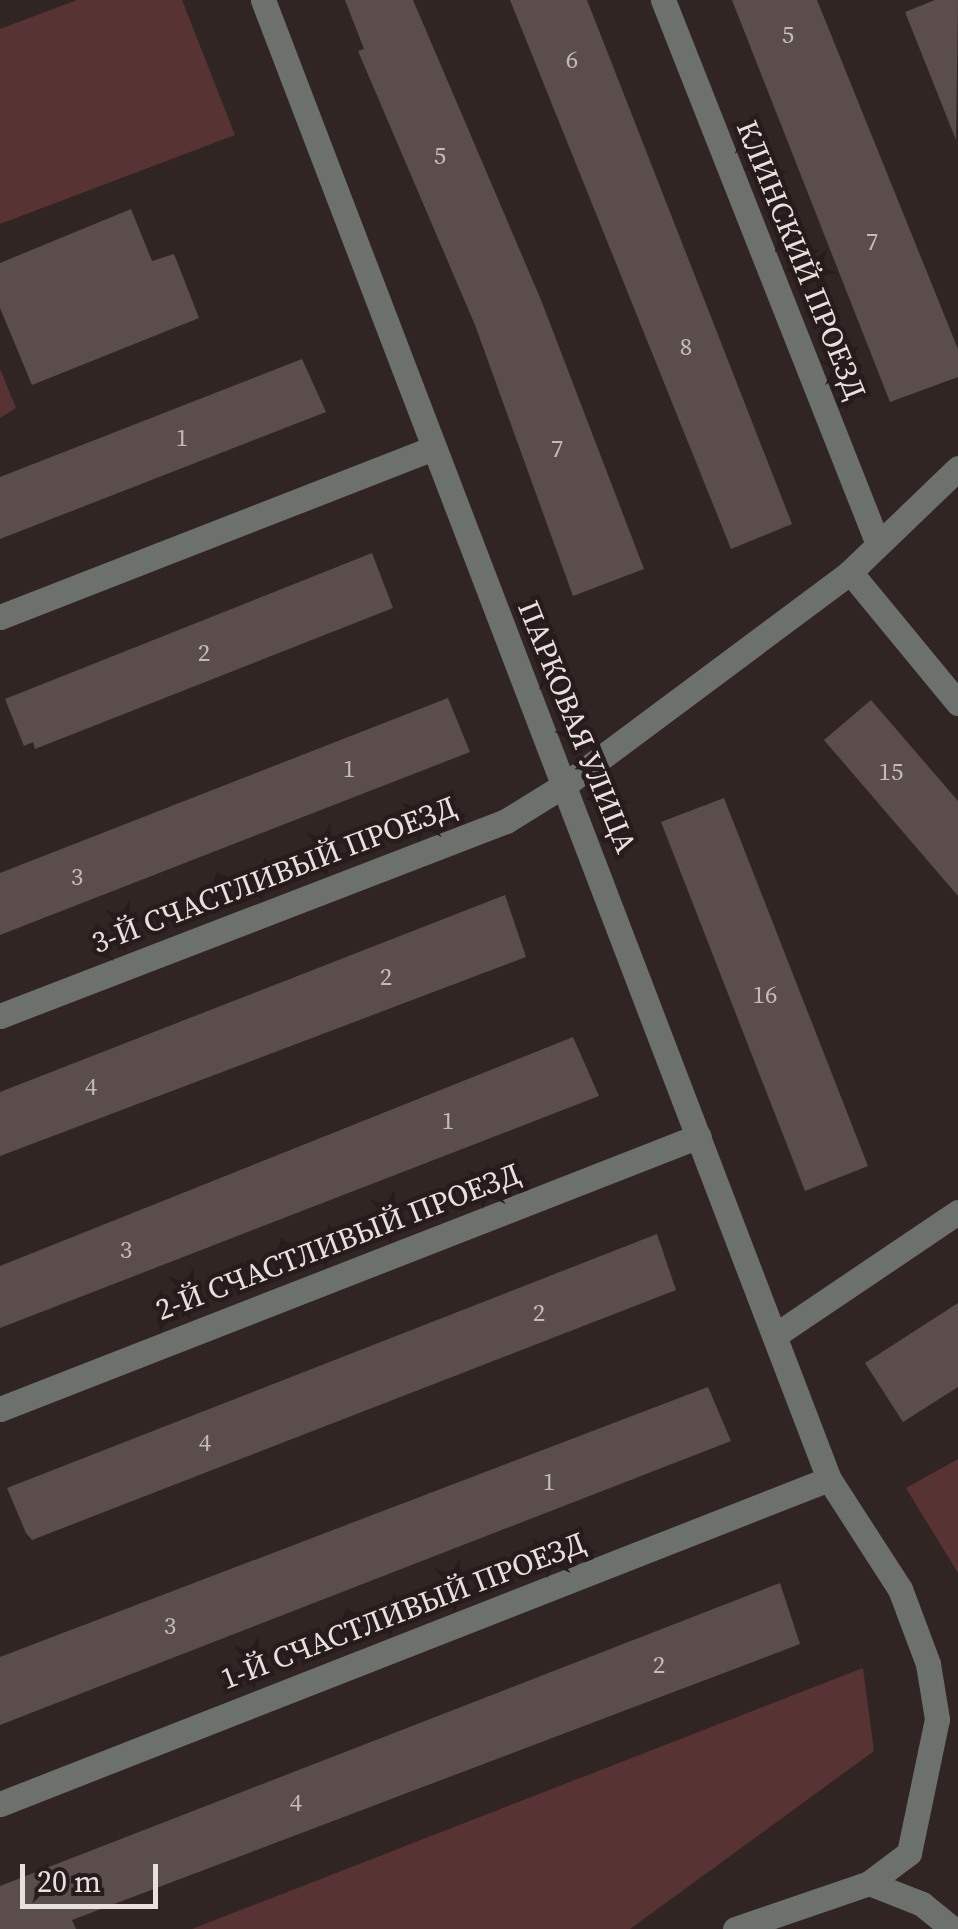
<!DOCTYPE html>
<meta charset="utf-8">
<style>
body{margin:0}
#map{position:relative;width:958px;height:1929px;overflow:hidden;background:#312524;font-family:"Source Serif 4",serif}
div>[style]{position:absolute}
.green>*{inset:0;background:#573333}
.building>*{inset:0;background:#5b4d4c}
.minor>*{height:25px;margin:-12.5px;padding:0 12.5px;transform-origin:12.5px;border-radius:12.5px;background:#6c716e}
span{translate:-50% -50%;white-space:nowrap;text-align:center;line-height:1.15;-webkit-text-stroke:9px #271b1b;paint-order:stroke}
.number-label{font-size:25px;color:#c5baba}
.number-label span{-webkit-text-stroke-width:0}
.street-label{font-size:30px;color:#e8dfdf}
.scale{position:absolute;left:20px;top:1864px;width:138px;height:45px;box-sizing:border-box;border:5px solid #e8dfdf;border-top:0;padding-left:12px;font-size:30px;line-height:35px;white-space:nowrap;color:#e8dfdf;-webkit-text-stroke:8px #271b1b;paint-order:stroke}
</style>
<div id="map">
<div class="green">
<i style="clip-path:polygon(77px 0,182px 0,235px 135px,0 224px,0 29px)"></i>
<i style="clip-path:polygon(0 369px,16px 408px,0 418px)"></i>
<i style="clip-path:polygon(958px 1459px,958px 1573px,906px 1488px)"></i>
<i style="clip-path:polygon(863px 1668px,874px 1751px,630px 1929px,192px 1929px)"></i>
</div>
<div class="building">
<i style="clip-path:polygon(345px 0,413px 0,541px 300px,644px 569px,573px 596px,475px 325px,358px 51px,364px 49px)"></i>
<i style="clip-path:polygon(510px 0,587px 0,792px 524px,731px 549px)"></i>
<i style="clip-path:polygon(732px 0,817px 0,958px 349px,958px 377px,890px 402px)"></i>
<i style="clip-path:polygon(935px 0,958px 0,956px 140px,905px 12px)"></i>
<i style="clip-path:polygon(131px 209px,152px 261px,174px 254px,199px 318px,32px 385px,0 308px,0 263px)"></i>
<i style="clip-path:polygon(302px 359px,326px 412px,0 539px,0 477px)"></i>
<i style="clip-path:polygon(372px 553px,393px 608px,35px 749px,33px 742px,24px 746px,5px 699px)"></i>
<i style="clip-path:polygon(448px 698px,470px 752px,0 935px,0 873px)"></i>
<i style="clip-path:polygon(871px 700px,958px 801px,958px 896px,824px 740px)"></i>
<i style="clip-path:polygon(724px 798px,868px 1166px,805px 1191px,661px 822px)"></i>
<i style="clip-path:polygon(505px 895px,526px 957px,0 1156px,0 1092px)"></i>
<i style="clip-path:polygon(573px 1037px,599px 1096px,0 1328px,0 1266px)"></i>
<i style="clip-path:polygon(657px 1234px,676px 1290px,32px 1540px,26px 1533px,7px 1488px)"></i>
<i style="clip-path:polygon(958px 1303px,958px 1387px,903px 1422px,865px 1363px)"></i>
<i style="clip-path:polygon(708px 1387px,731px 1441px,0 1725px,0 1657px)"></i>
<i style="clip-path:polygon(780px 1583px,800px 1644px,72px 1920px,76px 1929px,0 1929px,0 1886px)"></i>
</div>
<div class="minor">
<i style="left:263px;top:0;width:1584px;rotate:69.06deg"></i>
<i style="left:829px;top:1479px;width:131px;rotate:57.2deg"></i>
<i style="left:900px;top:1589px;width:80px;rotate:69.5deg"></i>
<i style="left:928px;top:1664px;width:56px;rotate:80.7deg"></i>
<i style="left:937px;top:1719px;width:137px;rotate:101.8deg"></i>
<i style="left:909px;top:1853px;width:50px;rotate:143.1deg"></i>
<i style="left:663px;top:0;width:585px;rotate:68.44deg"></i>
<i style="left:850px;top:572px;width:170px;rotate:50.5deg"></i>
<i style="left:0;top:617px;width:464px;rotate:-21.3deg"></i>
<i style="left:0;top:1016px;width:542px;rotate:-21.08deg"></i>
<i style="left:506px;top:821px;width:70px;rotate:-31.7deg"></i>
<i style="left:566px;top:784px;width:354px;rotate:-36.7deg"></i>
<i style="left:850px;top:572px;width:150px;rotate:-43.9deg"></i>
<i style="left:777px;top:1334px;width:218px;rotate:-34deg"></i>
<i style="left:0;top:1409px;width:750px;rotate:-21.33deg"></i>
<i style="left:0;top:1804px;width:890px;rotate:-21.41deg"></i>
<i style="left:735px;top:1929px;width:142px;rotate:-18.9deg"></i>
<i style="left:869px;top:1883px;width:57px;rotate:21.6deg"></i>
<i style="left:922px;top:1904px;width:40px;rotate:39deg"></i>
</div>
<div class="number-label">
<span style="left:788px;top:34px">5</span>
<span style="left:572px;top:59px">6</span>
<span style="left:440px;top:155px">5</span>
<span style="left:872px;top:241px">7</span>
<span style="left:686px;top:346px">8</span>
<span style="left:182px;top:437px">1</span>
<span style="left:557px;top:448px">7</span>
<span style="left:204px;top:652px">2</span>
<span style="left:349px;top:768px">1</span>
<span style="left:891px;top:771px">15</span>
<span style="left:77px;top:876px">3</span>
<span style="left:386px;top:976px">2</span>
<span style="left:765px;top:994px">16</span>
<span style="left:91px;top:1086px">4</span>
<span style="left:448px;top:1120px">1</span>
<span style="left:126px;top:1249px">3</span>
<span style="left:539px;top:1312px">2</span>
<span style="left:205px;top:1442px">4</span>
<span style="left:549px;top:1481px">1</span>
<span style="left:170px;top:1625px">3</span>
<span style="left:659px;top:1664px">2</span>
<span style="left:296px;top:1802px">4</span>
</div>
<div class="street-label">
<span style="left:801px;top:260px;rotate:68deg">КЛИНСКИЙ ПРОЕЗД</span>
<span style="left:577px;top:727px;rotate:68deg">ПАРКОВАЯ УЛИЦА</span>
<span style="left:274px;top:875px;rotate:-21deg">3-Й СЧАСТЛИВЫЙ ПРОЕЗД</span>
<span style="left:338px;top:1242px;rotate:-21deg">2-Й СЧАСТЛИВЫЙ ПРОЕЗД</span>
<span style="left:403px;top:1611px;rotate:-21deg">1-Й СЧАСТЛИВЫЙ ПРОЕЗД</span>
</div>
<div class="scale">20 m</div>
</div>
